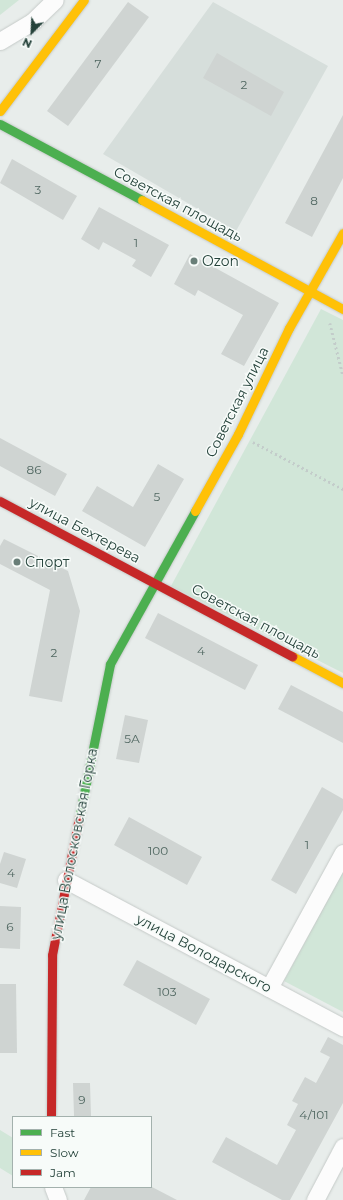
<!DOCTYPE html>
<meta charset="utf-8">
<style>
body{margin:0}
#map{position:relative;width:343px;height:1200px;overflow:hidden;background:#e8edeb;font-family:Montserrat,sans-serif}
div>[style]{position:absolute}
.built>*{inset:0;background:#d6dedb}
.green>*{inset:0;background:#d1e6d8}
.building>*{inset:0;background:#cfd4d2}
.path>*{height:2.5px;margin-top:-1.25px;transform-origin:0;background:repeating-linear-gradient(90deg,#c3ccca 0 2px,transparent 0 5px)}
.roads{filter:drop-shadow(0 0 1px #c5cac8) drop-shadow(0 0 1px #c5cac8)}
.street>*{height:17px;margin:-8.5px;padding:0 8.5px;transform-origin:8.5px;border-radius:8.5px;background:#fcfcfc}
.fast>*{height:9px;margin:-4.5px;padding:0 4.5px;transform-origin:4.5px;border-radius:4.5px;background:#4caf50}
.slow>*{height:9px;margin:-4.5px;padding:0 4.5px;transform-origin:4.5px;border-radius:4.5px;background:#ffc107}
.jam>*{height:9px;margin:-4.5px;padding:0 4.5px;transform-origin:4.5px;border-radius:4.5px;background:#c62828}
.dots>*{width:11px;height:11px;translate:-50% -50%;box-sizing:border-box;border:2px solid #f7fbf9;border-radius:50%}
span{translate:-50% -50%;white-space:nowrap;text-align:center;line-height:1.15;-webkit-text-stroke:3px #f7fbf9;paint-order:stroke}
.number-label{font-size:12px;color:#506761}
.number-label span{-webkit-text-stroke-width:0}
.street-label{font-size:14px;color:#24423a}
.poi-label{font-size:14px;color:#24423a}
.left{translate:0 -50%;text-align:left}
.legend{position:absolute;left:12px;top:1116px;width:140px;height:72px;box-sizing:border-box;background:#f7fbf9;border:1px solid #a3b1ad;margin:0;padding:5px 7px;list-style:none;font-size:12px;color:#24423a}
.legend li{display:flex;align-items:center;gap:8px;height:20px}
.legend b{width:20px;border:1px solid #a3b1ad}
.north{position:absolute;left:12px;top:12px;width:40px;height:40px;-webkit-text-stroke:3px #f7fbf9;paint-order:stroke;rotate:204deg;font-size:11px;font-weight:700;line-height:16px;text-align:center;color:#24423a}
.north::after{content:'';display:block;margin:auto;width:14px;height:18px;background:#24423a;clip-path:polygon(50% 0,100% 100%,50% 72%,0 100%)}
</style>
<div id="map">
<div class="built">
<i style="clip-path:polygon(213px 2px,328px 66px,236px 231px,103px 154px)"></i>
</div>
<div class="green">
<i style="clip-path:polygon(0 0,19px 0,0 15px)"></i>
<i style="clip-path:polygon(321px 309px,343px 320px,343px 673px,171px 586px)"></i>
<i style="clip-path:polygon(343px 871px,343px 1012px,284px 981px)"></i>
<i style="clip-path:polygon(0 1130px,13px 1138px,13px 1176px,0 1168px)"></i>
</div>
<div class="building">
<i style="clip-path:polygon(128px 2px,149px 17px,68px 126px,47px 111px)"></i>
<i style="clip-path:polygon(217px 53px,284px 92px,271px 116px,203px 78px)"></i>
<i style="clip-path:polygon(343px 115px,343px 178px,312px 237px,285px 223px)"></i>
<i style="clip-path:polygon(12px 159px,77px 196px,63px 220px,0 183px)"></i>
<i style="clip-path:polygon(99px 207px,169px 245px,151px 277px,132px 266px,136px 260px,103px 242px,99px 250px,81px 239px)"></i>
<i style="clip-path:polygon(190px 254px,279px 303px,244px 366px,221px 354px,243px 315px,198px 290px,195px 296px,174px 284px)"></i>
<i style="clip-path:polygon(0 438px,67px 474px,55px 496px,0 466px)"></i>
<i style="clip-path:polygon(158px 464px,184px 479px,145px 547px,82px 511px,97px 486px,133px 507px)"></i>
<i style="clip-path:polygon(4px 539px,68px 571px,80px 611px,62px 702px,29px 696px,50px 590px,0 564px,0 546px)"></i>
<i style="clip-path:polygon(158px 613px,258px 665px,245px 690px,145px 638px)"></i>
<i style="clip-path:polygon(291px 685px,343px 712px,343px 743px,278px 709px)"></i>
<i style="clip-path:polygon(125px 715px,148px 720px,139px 763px,116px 759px)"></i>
<i style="clip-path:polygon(322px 787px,343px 799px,343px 810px,296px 894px,271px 880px)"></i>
<i style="clip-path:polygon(129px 817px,202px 857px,187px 885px,114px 845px)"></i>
<i style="clip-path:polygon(4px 852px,26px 859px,17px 888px,0 883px,0 864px)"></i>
<i style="clip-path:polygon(0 906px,21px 907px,20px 949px,0 948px)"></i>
<i style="clip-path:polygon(137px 960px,210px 999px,196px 1025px,123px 985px)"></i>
<i style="clip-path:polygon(0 984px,16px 984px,17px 1053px,0 1053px)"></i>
<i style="clip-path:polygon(328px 1037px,343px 1045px,343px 1103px,290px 1200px,282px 1200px,212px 1162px,226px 1137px,277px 1165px,296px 1130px,287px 1125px,298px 1104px,292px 1101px,305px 1077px,316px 1083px,330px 1057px,320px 1052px)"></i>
<i style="clip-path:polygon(73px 1083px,90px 1083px,91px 1116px,74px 1116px)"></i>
<i style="clip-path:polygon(91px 1187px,152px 1187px,177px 1200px,84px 1200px)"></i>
</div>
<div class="path">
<i style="left:330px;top:323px;width:54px;rotate:76deg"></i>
<i style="left:253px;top:442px;width:102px;rotate:27.6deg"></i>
</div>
<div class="roads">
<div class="street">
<i style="left:0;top:41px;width:39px;rotate:-31deg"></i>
<i style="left:33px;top:21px;width:30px;rotate:-44deg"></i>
<i style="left:66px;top:880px;width:314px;rotate:28deg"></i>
<i style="left:269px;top:988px;width:154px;rotate:-61.3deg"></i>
<i style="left:53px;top:1187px;width:14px;rotate:69deg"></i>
<i style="left:315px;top:1200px;width:60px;rotate:-62.2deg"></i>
</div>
<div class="fast">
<i style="left:0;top:124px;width:161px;rotate:28.2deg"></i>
<i style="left:79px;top:818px;width:157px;rotate:-78.6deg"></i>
<i style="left:110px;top:664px;width:175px;rotate:-60.9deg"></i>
</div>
<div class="slow">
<i style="left:0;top:111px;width:139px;rotate:-52.9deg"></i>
<i style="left:142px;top:200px;width:229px;rotate:28.5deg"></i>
<i style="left:195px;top:511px;width:88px;rotate:-60.8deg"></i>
<i style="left:238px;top:434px;width:118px;rotate:-64.3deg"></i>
<i style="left:289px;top:328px;width:109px;rotate:-60.4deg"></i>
<i style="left:292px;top:656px;width:58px;rotate:27.9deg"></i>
</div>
<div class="jam">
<i style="left:0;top:501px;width:331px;rotate:28deg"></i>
<i style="left:51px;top:1117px;width:162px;rotate:-89.6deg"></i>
<i style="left:52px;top:955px;width:140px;rotate:-78.9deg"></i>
</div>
</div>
<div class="dots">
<i style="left:194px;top:261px;background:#697e78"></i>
<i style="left:17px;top:562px;background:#697e78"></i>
</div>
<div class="number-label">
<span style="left:98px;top:64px">7</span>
<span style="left:244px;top:85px">2</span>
<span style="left:38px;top:190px">3</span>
<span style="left:314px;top:201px">8</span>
<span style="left:136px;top:243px">1</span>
<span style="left:34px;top:470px">86</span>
<span style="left:157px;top:497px">5</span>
<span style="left:201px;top:651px">4</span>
<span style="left:54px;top:653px">2</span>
<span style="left:132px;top:739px">5А</span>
<span style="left:307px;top:845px">1</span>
<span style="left:158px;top:851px">100</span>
<span style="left:11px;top:873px">4</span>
<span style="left:10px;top:927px">6</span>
<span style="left:167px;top:992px">103</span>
<span style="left:82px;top:1100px">9</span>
<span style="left:314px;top:1115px">4/101</span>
</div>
<div class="street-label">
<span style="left:178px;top:204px;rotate:28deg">Советская площадь</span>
<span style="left:237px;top:402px;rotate:-63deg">Советская улица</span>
<span style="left:85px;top:530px;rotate:28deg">улица Бехтерева</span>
<span style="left:256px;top:621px;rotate:28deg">Советская площадь</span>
<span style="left:74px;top:844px;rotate:-79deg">улица Волосковская Горка</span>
<span style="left:204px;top:953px;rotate:28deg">улица Володарского</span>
</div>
<div class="poi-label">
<span class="left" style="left:202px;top:261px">Ozon</span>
<span class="left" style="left:25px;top:562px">Спорт</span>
</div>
<ul class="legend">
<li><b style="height:5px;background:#4caf50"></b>Fast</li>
<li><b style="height:5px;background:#ffc107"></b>Slow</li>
<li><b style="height:5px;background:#c62828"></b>Jam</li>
</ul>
<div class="north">N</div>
</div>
